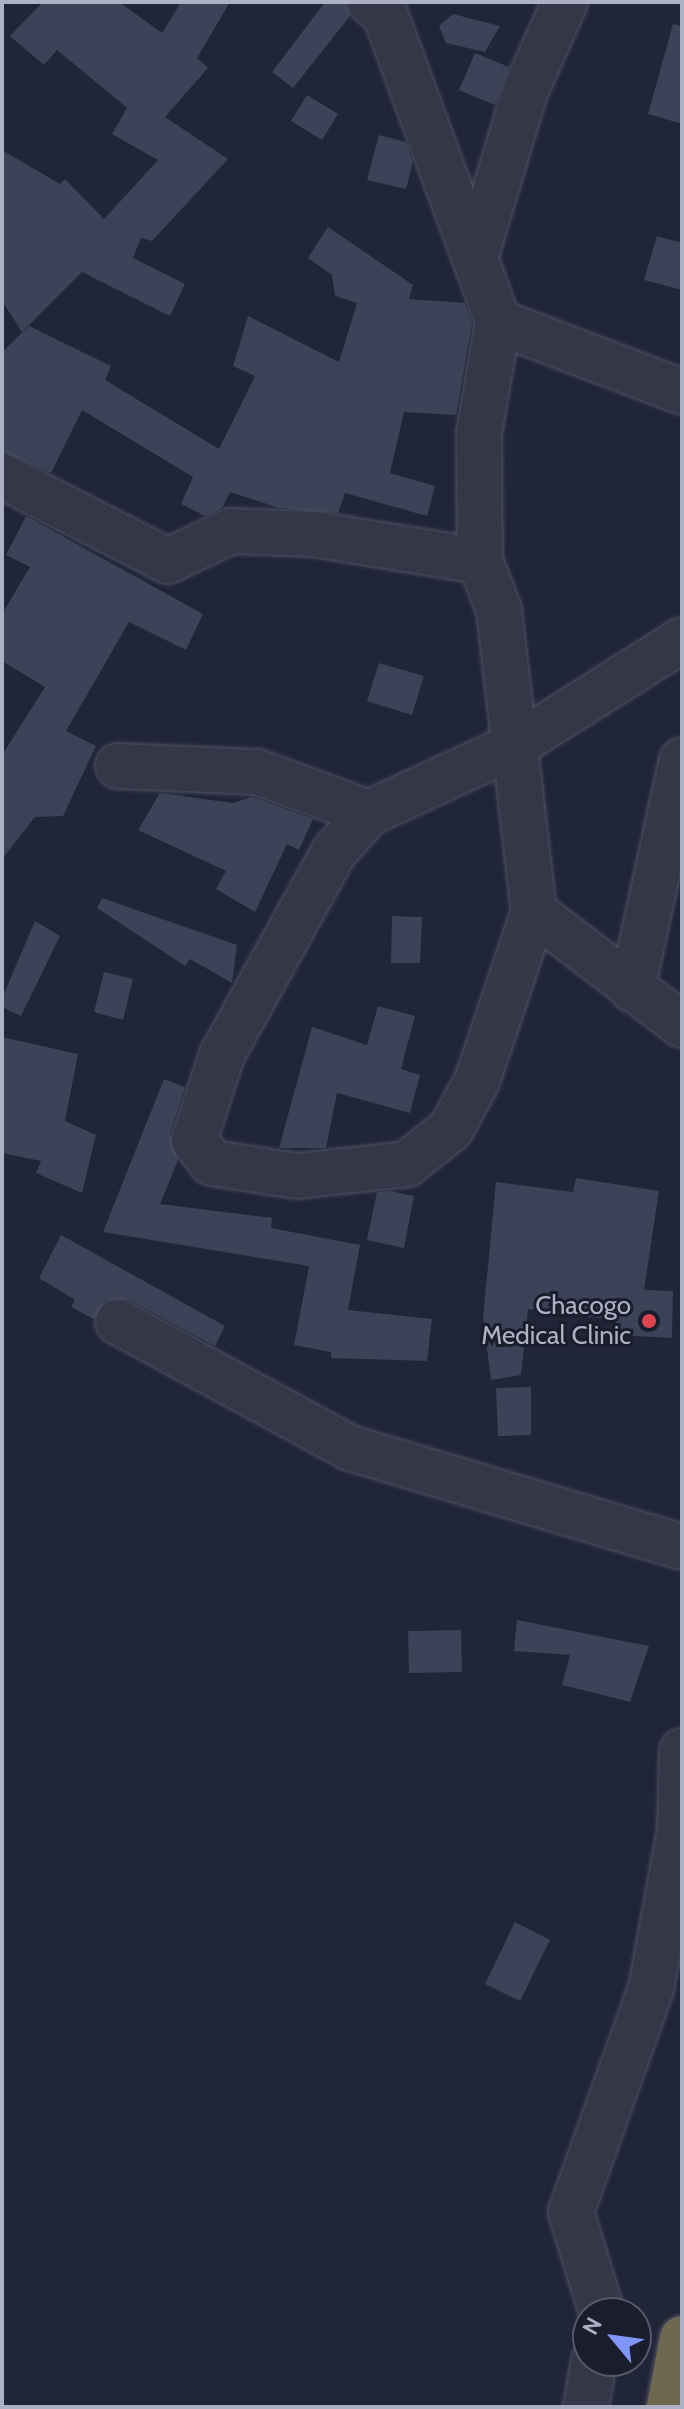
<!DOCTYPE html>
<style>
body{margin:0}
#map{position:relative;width:684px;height:2409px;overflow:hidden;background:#202537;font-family:Cabin,sans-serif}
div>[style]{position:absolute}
.building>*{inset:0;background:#3c4257}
.roads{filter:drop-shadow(0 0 2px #4e5262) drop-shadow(0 0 2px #4e5262)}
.minor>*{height:44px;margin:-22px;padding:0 22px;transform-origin:22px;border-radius:22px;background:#333748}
.highway>*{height:44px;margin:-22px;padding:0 22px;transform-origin:22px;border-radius:22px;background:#6e6850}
.dots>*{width:22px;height:22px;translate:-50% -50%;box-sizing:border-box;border:4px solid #191d2c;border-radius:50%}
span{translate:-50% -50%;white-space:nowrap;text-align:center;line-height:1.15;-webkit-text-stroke:6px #191d2c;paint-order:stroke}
.poi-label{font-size:26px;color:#adb1c4}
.right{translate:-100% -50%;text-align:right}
.frame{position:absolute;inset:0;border:4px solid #adb1c4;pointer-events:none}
.north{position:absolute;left:572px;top:2297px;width:80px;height:80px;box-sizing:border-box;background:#191d2c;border:2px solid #545869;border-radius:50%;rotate:299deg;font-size:22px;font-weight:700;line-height:32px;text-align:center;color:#adb1c4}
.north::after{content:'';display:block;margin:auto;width:28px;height:36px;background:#7f95f8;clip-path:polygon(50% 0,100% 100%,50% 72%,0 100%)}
</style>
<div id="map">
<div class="building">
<i style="clip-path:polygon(43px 2px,119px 2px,162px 33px,181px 2px,230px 2px,197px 58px,208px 68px,165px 117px,228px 159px,152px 241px,141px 238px,133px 258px,185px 284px,170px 316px,82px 272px,22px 332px,2px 301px,2px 150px,60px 184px,65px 179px,104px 219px,158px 160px,112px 134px,127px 108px,57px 50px,44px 65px,10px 36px)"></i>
<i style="clip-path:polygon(325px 2px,346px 2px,350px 16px,293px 88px,272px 72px)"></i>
<i style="clip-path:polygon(453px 14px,500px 26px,485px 52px,446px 43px,439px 26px)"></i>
<i style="clip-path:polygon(673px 24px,682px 26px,682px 124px,648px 114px)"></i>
<i style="clip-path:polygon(475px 53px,509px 67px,495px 105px,459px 90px)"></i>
<i style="clip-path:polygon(307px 95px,338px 114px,322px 140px,291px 121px)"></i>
<i style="clip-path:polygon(379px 135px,406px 142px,413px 162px,406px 189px,367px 180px)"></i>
<i style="clip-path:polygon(328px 227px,413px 285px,409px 299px,465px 303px,472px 323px,456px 415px,404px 412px,390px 473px,435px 486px,427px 516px,345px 493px,338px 513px,279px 508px,230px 492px,222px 508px,205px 516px,181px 504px,193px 477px,82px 410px,51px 473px,2px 451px,2px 352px,29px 326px,111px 366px,105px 380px,219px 449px,255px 376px,233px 366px,248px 316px,339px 362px,357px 303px,335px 296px,332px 275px,308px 258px)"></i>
<i style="clip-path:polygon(657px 236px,682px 243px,682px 290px,644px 280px)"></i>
<i style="clip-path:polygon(26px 516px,203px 614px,186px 650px,129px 622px,66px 731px,96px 746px,63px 816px,35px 817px,2px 859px,2px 755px,45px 687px,2px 661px,2px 614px,30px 567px,6px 555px)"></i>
<i style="clip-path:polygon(379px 663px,424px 676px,412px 715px,367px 701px)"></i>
<i style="clip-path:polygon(160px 793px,233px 803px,252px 797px,313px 819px,299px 850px,287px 844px,255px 912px,216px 889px,226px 871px,138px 830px)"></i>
<i style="clip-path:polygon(102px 898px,237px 945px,232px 983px,190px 959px,185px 966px,97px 908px)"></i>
<i style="clip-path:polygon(392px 916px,422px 917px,420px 963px,391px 963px)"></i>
<i style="clip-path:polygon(35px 921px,60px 936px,21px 1016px,2px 1007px,2px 998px)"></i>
<i style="clip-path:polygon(104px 972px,133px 979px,123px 1020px,94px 1012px)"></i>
<i style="clip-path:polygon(378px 1006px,415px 1016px,401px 1069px,420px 1075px,410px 1113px,337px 1093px,326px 1148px,279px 1148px,312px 1027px,367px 1045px)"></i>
<i style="clip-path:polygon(2px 1037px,78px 1054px,65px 1121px,96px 1135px,82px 1193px,36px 1173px,41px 1161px,2px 1153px)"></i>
<i style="clip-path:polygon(164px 1079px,185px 1087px,170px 1133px,178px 1160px,160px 1204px,272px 1218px,271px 1228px,360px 1245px,348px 1310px,432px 1319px,427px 1361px,331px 1358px,331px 1352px,294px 1345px,309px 1266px,103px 1232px)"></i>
<i style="clip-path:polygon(576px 1178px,659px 1191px,644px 1290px,673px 1291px,672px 1338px,615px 1335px,616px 1320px,528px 1309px,521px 1375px,491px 1380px,483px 1318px,496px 1182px,573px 1192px)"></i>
<i style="clip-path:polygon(390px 1191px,414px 1196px,404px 1248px,367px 1240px,377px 1192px)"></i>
<i style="clip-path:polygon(61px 1235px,225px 1326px,215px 1346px,129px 1300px,106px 1300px,94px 1319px,71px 1307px,75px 1300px,39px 1278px)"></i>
<i style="clip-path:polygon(531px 1387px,531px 1435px,498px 1436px,496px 1388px)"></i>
<i style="clip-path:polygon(517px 1620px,649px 1646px,630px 1702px,562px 1685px,570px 1655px,514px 1651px)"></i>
<i style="clip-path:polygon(461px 1630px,462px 1672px,409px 1673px,408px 1631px)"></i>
<i style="clip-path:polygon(515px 1922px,550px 1940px,520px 2001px,485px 1984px)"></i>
</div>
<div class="roads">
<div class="minor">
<i style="left:370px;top:2px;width:19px;rotate:39deg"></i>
<i style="left:385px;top:14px;width:260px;rotate:69.8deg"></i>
<i style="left:565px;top:2px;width:98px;rotate:114deg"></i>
<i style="left:525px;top:92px;width:173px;rotate:106.8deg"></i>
<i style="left:475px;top:258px;width:68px;rotate:70.2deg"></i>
<i style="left:498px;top:322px;width:113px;rotate:99.7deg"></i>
<i style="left:479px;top:433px;width:128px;rotate:89.6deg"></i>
<i style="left:480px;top:561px;width:53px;rotate:68.8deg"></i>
<i style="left:499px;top:610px;width:304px;rotate:83.4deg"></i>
<i style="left:534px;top:912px;width:186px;rotate:37.4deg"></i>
<i style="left:498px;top:322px;width:197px;rotate:20.8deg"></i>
<i style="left:2px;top:476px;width:186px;rotate:27.1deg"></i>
<i style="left:168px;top:561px;width:70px;rotate:-25.5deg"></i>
<i style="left:231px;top:531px;width:82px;rotate:2.1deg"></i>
<i style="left:313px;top:534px;width:169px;rotate:9.2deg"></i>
<i style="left:118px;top:766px;width:139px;rotate:2.5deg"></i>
<i style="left:257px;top:772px;width:119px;rotate:20.1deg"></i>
<i style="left:369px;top:813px;width:162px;rotate:-24.8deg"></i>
<i style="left:516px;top:745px;width:196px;rotate:-32.3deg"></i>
<i style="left:369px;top:813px;width:52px;rotate:131.9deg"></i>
<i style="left:334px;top:852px;width:232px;rotate:118.9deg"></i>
<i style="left:222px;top:1055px;width:89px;rotate:108.2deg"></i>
<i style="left:194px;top:1140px;width:29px;rotate:52deg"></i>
<i style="left:212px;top:1163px;width:86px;rotate:8.7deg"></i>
<i style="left:297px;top:1176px;width:111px;rotate:-6.2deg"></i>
<i style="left:407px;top:1164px;width:56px;rotate:-38.5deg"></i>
<i style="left:451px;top:1129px;width:55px;rotate:-61.6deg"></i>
<i style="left:477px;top:1081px;width:178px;rotate:-71.4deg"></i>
<i style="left:632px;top:989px;width:234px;rotate:-77.7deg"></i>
<i style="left:118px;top:1322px;width:264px;rotate:28.5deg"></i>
<i style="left:350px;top:1448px;width:346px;rotate:16.6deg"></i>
<i style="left:602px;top:2313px;width:106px;rotate:-107.1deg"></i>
<i style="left:571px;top:2212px;width:237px;rotate:-70.3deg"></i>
<i style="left:651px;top:1989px;width:163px;rotate:-79.7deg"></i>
<i style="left:680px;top:1829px;width:78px;rotate:-88.5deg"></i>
<i style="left:586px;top:2407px;width:47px;rotate:-80.1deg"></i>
</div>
<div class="highway">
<i style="left:669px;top:2407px;width:70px;rotate:-79.3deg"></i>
</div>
</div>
<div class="dots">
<i style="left:649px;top:1321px;background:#e0444e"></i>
</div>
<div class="poi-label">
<span class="right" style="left:631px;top:1321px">Chacogo<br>Medical Clinic</span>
</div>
<div class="frame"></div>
<div class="north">N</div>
</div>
